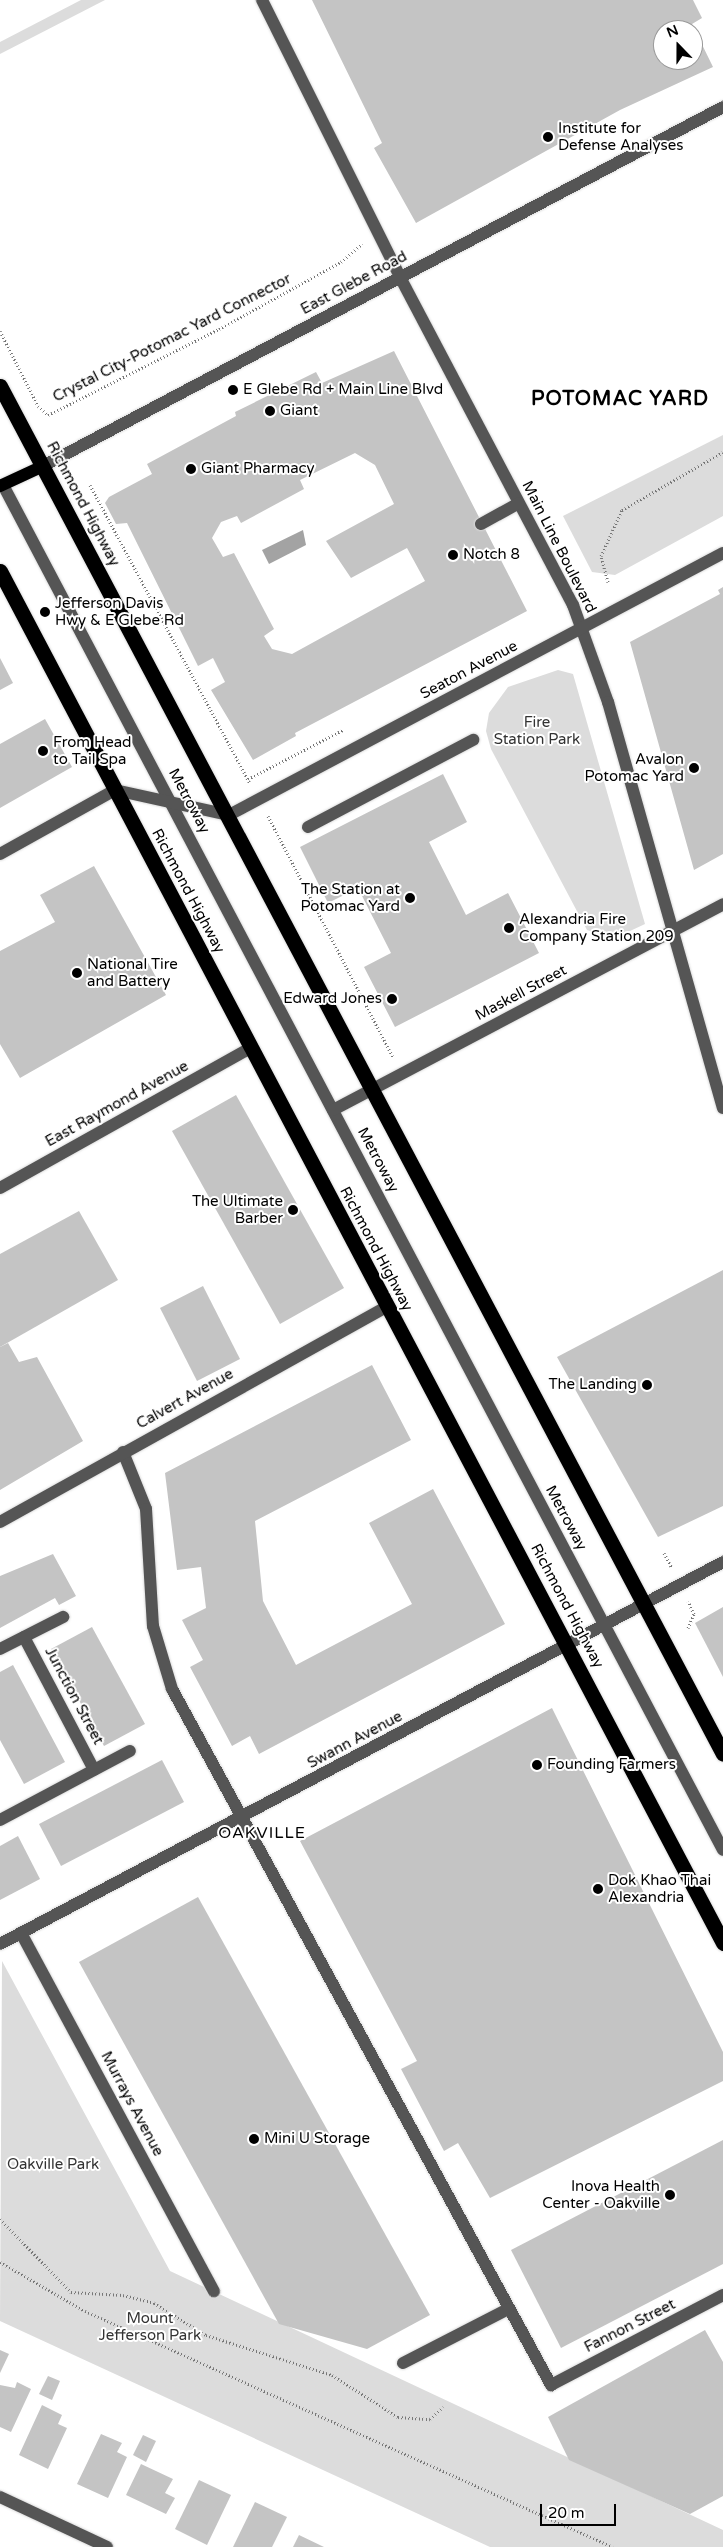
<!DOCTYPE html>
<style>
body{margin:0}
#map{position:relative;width:723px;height:2547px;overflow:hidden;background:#fff;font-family:"Varela Round",sans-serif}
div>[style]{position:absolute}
.green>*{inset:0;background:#dcdcdc}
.water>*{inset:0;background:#a3a3a3}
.building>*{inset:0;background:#c4c4c4}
.path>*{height:3px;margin-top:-1.5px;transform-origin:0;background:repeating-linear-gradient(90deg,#777 0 1px,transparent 0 3.5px)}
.roads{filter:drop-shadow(0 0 1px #dbdbdb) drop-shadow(0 0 1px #dbdbdb)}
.minor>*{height:12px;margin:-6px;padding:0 6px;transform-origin:6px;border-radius:6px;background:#555}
.major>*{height:12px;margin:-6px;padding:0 6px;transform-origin:6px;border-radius:6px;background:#000}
.highway>*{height:15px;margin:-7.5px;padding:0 7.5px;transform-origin:7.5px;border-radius:7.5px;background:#000}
.dots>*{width:14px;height:14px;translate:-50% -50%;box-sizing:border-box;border:2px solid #fff;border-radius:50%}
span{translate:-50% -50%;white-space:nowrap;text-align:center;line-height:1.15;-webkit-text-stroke:4px #fff;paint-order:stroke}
.poi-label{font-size:15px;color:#000}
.left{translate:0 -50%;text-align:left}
.right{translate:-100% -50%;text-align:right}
.street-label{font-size:15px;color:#000}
.park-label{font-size:15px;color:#333}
.neighbourhood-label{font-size:16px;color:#000;letter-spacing:1px}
.district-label{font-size:20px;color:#000;font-weight:700;letter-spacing:1px}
.north{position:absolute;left:653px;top:20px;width:50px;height:50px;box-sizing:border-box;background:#fff;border:1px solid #999;border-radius:50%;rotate:338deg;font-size:14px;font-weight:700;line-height:20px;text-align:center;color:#000}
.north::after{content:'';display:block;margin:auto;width:18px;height:22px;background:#000;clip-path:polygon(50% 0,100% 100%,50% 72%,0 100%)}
.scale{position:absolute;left:540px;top:2504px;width:76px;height:22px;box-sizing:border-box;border:2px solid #000;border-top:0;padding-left:6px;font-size:15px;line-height:18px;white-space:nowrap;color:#000;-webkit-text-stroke:4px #fff;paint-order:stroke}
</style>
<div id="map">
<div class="green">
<i style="clip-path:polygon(81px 0,105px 0,0 54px,0 42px)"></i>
<i style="clip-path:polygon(723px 435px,723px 516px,615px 575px,592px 572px,563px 516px)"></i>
<i style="clip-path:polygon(558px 670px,573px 674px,645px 924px,613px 939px,587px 930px,491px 749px,486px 731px,489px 713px,508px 687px)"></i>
<i style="clip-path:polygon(2px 1961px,170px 2271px,723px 2530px,723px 2547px,490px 2547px,0 2321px)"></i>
</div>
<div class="water">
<i style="clip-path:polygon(303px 530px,306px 545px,269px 564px,262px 550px)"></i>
</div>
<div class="building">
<i style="clip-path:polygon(evenodd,312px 0,693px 0,702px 18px,692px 24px,713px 67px,620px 110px,416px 223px,374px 148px,382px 143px,312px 0,663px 30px,693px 30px,693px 60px,663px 60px,663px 30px)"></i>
<i style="clip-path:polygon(evenodd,394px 351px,527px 611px,295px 733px,296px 736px,253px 760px,211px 690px,225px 682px,213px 658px,198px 666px,127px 523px,116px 524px,105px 503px,109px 497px,152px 474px,147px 464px,236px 416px,235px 412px,316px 372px,322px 383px,394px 351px,355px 453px,375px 465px,394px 504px,326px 541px,351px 578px,407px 548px,425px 581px,292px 654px,272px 649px,264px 636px,274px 629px,234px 553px,223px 557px,212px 538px,221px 522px,237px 516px,241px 523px,304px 489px,300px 480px,355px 453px)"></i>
<i style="clip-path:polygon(723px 587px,723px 854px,694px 870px,630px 642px,720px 594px,718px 590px)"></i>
<i style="clip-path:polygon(0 658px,13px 683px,0 690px)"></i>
<i style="clip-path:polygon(45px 719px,72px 767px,0 808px,0 744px)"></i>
<i style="clip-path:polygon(443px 774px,467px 822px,429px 842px,466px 915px,508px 893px,539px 953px,395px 1027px,364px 967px,391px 953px,358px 888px,328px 903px,300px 847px)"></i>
<i style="clip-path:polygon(94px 866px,166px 995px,20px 1078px,0 1044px,0 951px,55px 922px,40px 895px)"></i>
<i style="clip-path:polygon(236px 1095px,344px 1288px,280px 1324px,172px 1131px)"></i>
<i style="clip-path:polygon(79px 1211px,118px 1280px,0 1347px,0 1254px)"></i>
<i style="clip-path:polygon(723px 1270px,723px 1506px,658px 1537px,557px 1357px)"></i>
<i style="clip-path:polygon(203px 1286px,240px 1359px,197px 1381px,160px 1308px)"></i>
<i style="clip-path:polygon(8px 1343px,19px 1362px,37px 1357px,83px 1441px,0 1490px,0 1347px)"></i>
<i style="clip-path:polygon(372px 1365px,411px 1440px,255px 1521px,263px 1601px,296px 1665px,412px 1604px,369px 1523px,433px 1489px,505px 1624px,259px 1754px,250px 1736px,232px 1746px,190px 1667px,203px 1660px,182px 1620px,206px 1608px,201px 1567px,177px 1570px,165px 1473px)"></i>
<i style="clip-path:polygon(53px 1554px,76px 1596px,59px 1605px,55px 1598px,0 1628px,0 1576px)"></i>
<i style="clip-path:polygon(723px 1607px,723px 1677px,695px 1623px)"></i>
<i style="clip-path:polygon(92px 1627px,145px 1724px,104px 1746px,51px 1649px)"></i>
<i style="clip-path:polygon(13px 1665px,65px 1762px,24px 1784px,0 1740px,0 1672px)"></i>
<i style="clip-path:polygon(552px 1708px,723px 2052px,723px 2081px,490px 2198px,458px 2143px,444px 2151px,401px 2069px,417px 2061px,300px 1841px)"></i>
<i style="clip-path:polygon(162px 1760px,184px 1802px,61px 1866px,39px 1824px)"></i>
<i style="clip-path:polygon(18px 1836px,40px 1879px,0 1900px,0 1846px)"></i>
<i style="clip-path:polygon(198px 1897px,430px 2315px,367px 2349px,279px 2324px,79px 1962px)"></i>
<i style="clip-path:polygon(723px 2140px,723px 2264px,561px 2348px,511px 2250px)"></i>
<i style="clip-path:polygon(705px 2330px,723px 2362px,723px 2496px,690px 2514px,569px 2460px,548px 2417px)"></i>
<i style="clip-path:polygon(0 2350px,9px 2354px,0 2373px)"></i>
<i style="clip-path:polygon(48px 2376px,60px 2381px,52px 2400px,39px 2394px)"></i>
<i style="clip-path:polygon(17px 2382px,31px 2389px,11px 2432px,0 2427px,0 2385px,15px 2388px)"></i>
<i style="clip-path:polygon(42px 2405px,62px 2415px,58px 2424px,67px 2428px,48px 2469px,19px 2455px)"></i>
<i style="clip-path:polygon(101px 2434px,122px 2443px,117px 2452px,127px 2457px,108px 2498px,77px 2484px)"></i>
<i style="clip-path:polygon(143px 2435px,156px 2441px,146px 2462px,133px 2455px)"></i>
<i style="clip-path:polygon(141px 2464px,173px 2479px,165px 2493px,175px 2498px,166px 2514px,126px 2495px)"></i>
<i style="clip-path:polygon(199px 2480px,231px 2495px,207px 2545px,175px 2529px)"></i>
<i style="clip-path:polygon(255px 2502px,287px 2517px,272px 2547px,233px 2547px)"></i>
<i style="clip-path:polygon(299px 2535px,324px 2547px,293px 2547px)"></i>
</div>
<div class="path">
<i style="left:0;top:331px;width:84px;rotate:63.1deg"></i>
<i style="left:38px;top:406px;width:13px;rotate:42deg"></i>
<i style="left:48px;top:415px;width:191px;rotate:-26.7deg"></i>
<i style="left:219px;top:329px;width:139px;rotate:-28.8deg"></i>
<i style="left:341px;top:262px;width:28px;rotate:-41deg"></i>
<i style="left:90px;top:485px;width:339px;rotate:61.8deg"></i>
<i style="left:608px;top:582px;width:27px;rotate:-105deg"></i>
<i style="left:601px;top:556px;width:51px;rotate:-65.5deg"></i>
<i style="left:622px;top:510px;width:116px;rotate:-29.9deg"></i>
<i style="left:248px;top:779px;width:107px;rotate:-27.3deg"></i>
<i style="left:268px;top:816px;width:271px;rotate:62.6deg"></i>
<i style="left:664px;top:1553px;width:17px;rotate:62deg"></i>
<i style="left:688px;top:1628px;width:15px;rotate:-67deg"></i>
<i style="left:694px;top:1614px;width:14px;rotate:-115deg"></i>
<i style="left:0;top:2219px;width:102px;rotate:45.8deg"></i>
<i style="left:71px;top:2292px;width:52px;rotate:3.3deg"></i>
<i style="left:123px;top:2295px;width:32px;rotate:14deg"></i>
<i style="left:154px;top:2303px;width:61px;rotate:31.6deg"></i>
<i style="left:206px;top:2335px;width:132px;rotate:17.6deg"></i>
<i style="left:332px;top:2375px;width:78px;rotate:32.5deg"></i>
<i style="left:398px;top:2417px;width:32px;rotate:4deg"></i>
<i style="left:430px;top:2419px;width:18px;rotate:-43deg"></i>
<i style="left:0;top:2262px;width:98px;rotate:30deg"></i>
<i style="left:85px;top:2311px;width:578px;rotate:24.08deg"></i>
</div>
<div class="roads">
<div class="minor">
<i style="left:262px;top:0;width:309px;rotate:63.5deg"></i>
<i style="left:400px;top:277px;width:371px;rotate:62.2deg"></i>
<i style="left:573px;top:605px;width:103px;rotate:70.2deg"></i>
<i style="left:608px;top:702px;width:422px;rotate:74.2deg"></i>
<i style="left:43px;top:466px;width:769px;rotate:-27.83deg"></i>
<i style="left:3px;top:485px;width:1543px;rotate:62.19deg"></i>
<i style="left:481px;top:524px;width:43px;rotate:-28.9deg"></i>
<i style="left:308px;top:827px;width:187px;rotate:-27.8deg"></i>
<i style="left:0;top:854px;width:132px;rotate:-29.1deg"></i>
<i style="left:115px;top:790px;width:117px;rotate:12.4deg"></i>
<i style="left:229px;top:815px;width:559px;rotate:-27.94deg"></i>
<i style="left:333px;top:1110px;width:441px;rotate:-27.8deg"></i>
<i style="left:0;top:1188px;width:287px;rotate:-29.2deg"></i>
<i style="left:123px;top:1452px;width:61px;rotate:68deg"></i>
<i style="left:146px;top:1509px;width:117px;rotate:86.6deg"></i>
<i style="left:153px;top:1626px;width:66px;rotate:73.2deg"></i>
<i style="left:172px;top:1689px;width:793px;rotate:61.43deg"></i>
<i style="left:551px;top:2385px;width:194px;rotate:-27.6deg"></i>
<i style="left:0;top:1522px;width:443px;rotate:-29.1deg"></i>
<i style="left:24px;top:1637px;width:150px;rotate:62.2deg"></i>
<i style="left:0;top:1649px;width:71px;rotate:-26.9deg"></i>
<i style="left:0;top:1820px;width:147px;rotate:-28deg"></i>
<i style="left:21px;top:1933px;width:407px;rotate:61.7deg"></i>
<i style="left:0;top:1944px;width:818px;rotate:-27.85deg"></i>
<i style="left:403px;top:2363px;width:118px;rotate:-27.2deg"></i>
<i style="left:0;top:2497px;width:118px;rotate:25deg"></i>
</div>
<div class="major">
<i style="left:0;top:486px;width:47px;rotate:-24.9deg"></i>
</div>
<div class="highway">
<i style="left:0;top:386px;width:1547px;rotate:62.14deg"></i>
<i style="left:0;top:571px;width:1551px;rotate:62.21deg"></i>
</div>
</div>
<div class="dots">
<i style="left:548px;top:137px;background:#000"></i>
<i style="left:233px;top:390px;background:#000"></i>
<i style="left:270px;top:411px;background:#000"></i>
<i style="left:191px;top:469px;background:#000"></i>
<i style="left:453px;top:555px;background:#000"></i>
<i style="left:45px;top:612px;background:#000"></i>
<i style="left:43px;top:751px;background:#000"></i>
<i style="left:694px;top:768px;background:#000"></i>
<i style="left:410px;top:898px;background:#000"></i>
<i style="left:509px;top:928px;background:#000"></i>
<i style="left:77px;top:973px;background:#000"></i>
<i style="left:392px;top:999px;background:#000"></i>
<i style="left:293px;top:1210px;background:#000"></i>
<i style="left:647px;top:1385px;background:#000"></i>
<i style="left:537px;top:1765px;background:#000"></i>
<i style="left:598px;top:1889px;background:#000"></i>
<i style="left:254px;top:2139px;background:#000"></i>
<i style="left:670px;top:2195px;background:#000"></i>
</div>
<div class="poi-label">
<span class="left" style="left:558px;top:137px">Institute for<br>Defense Analyses</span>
<span class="left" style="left:243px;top:390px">E Glebe Rd + Main Line Blvd</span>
<span class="left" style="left:280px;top:411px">Giant</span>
<span class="left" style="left:201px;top:469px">Giant Pharmacy</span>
<span class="left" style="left:463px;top:555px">Notch 8</span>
<span class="left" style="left:55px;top:612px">Jefferson Davis<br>Hwy &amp; E Glebe Rd</span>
<span class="left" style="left:53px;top:751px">From Head<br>to Tail Spa</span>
<span class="right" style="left:684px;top:768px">Avalon<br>Potomac Yard</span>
<span class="right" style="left:400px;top:898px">The Station at<br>Potomac Yard</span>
<span class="left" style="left:519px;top:928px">Alexandria Fire<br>Company Station 209</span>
<span class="left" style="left:87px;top:973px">National Tire<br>and Battery</span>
<span class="right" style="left:382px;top:999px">Edward Jones</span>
<span class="right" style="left:283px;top:1210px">The Ultimate<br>Barber</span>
<span class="right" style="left:637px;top:1385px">The Landing</span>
<span class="left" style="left:547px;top:1765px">Founding Farmers</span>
<span class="left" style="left:608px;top:1889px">Dok Khao Thai<br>Alexandria</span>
<span class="left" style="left:264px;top:2139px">Mini U Storage</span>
<span class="right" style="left:660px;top:2195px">Inova Health<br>Center - Oakville</span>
</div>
<div class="street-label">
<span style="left:354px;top:283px;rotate:-28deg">East Glebe Road</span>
<span style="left:172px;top:338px;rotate:-27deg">Crystal City-Potomac Yard Connector</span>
<span style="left:83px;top:504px;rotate:62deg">Richmond Highway</span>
<span style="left:559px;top:547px;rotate:63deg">Main Line Boulevard</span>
<span style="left:469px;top:670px;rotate:-28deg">Seaton Avenue</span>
<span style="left:189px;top:801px;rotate:62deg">Metroway</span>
<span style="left:188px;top:891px;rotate:62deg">Richmond Highway</span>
<span style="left:521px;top:993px;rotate:-28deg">Maskell Street</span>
<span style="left:117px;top:1104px;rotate:-29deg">East Raymond Avenue</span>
<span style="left:378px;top:1160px;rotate:62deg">Metroway</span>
<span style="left:376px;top:1249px;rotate:62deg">Richmond Highway</span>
<span style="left:185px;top:1399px;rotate:-29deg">Calvert Avenue</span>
<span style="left:566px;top:1518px;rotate:62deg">Metroway</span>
<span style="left:567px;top:1606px;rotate:62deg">Richmond Highway</span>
<span style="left:74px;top:1696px;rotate:62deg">Junction Street</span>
<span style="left:355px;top:1740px;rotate:-28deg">Swann Avenue</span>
<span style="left:132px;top:2104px;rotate:62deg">Murrays Avenue</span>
<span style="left:630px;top:2326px;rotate:-27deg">Fannon Street</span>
</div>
<div class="park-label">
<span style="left:537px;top:731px">Fire<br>Station Park</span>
<span style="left:53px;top:2165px">Oakville Park</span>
<span style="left:150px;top:2327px">Mount<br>Jefferson Park</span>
</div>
<div class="neighbourhood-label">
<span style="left:262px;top:1833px">OAKVILLE</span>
</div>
<div class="district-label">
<span style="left:620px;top:399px">POTOMAC YARD</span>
</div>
<div class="north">N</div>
<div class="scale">20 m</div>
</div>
